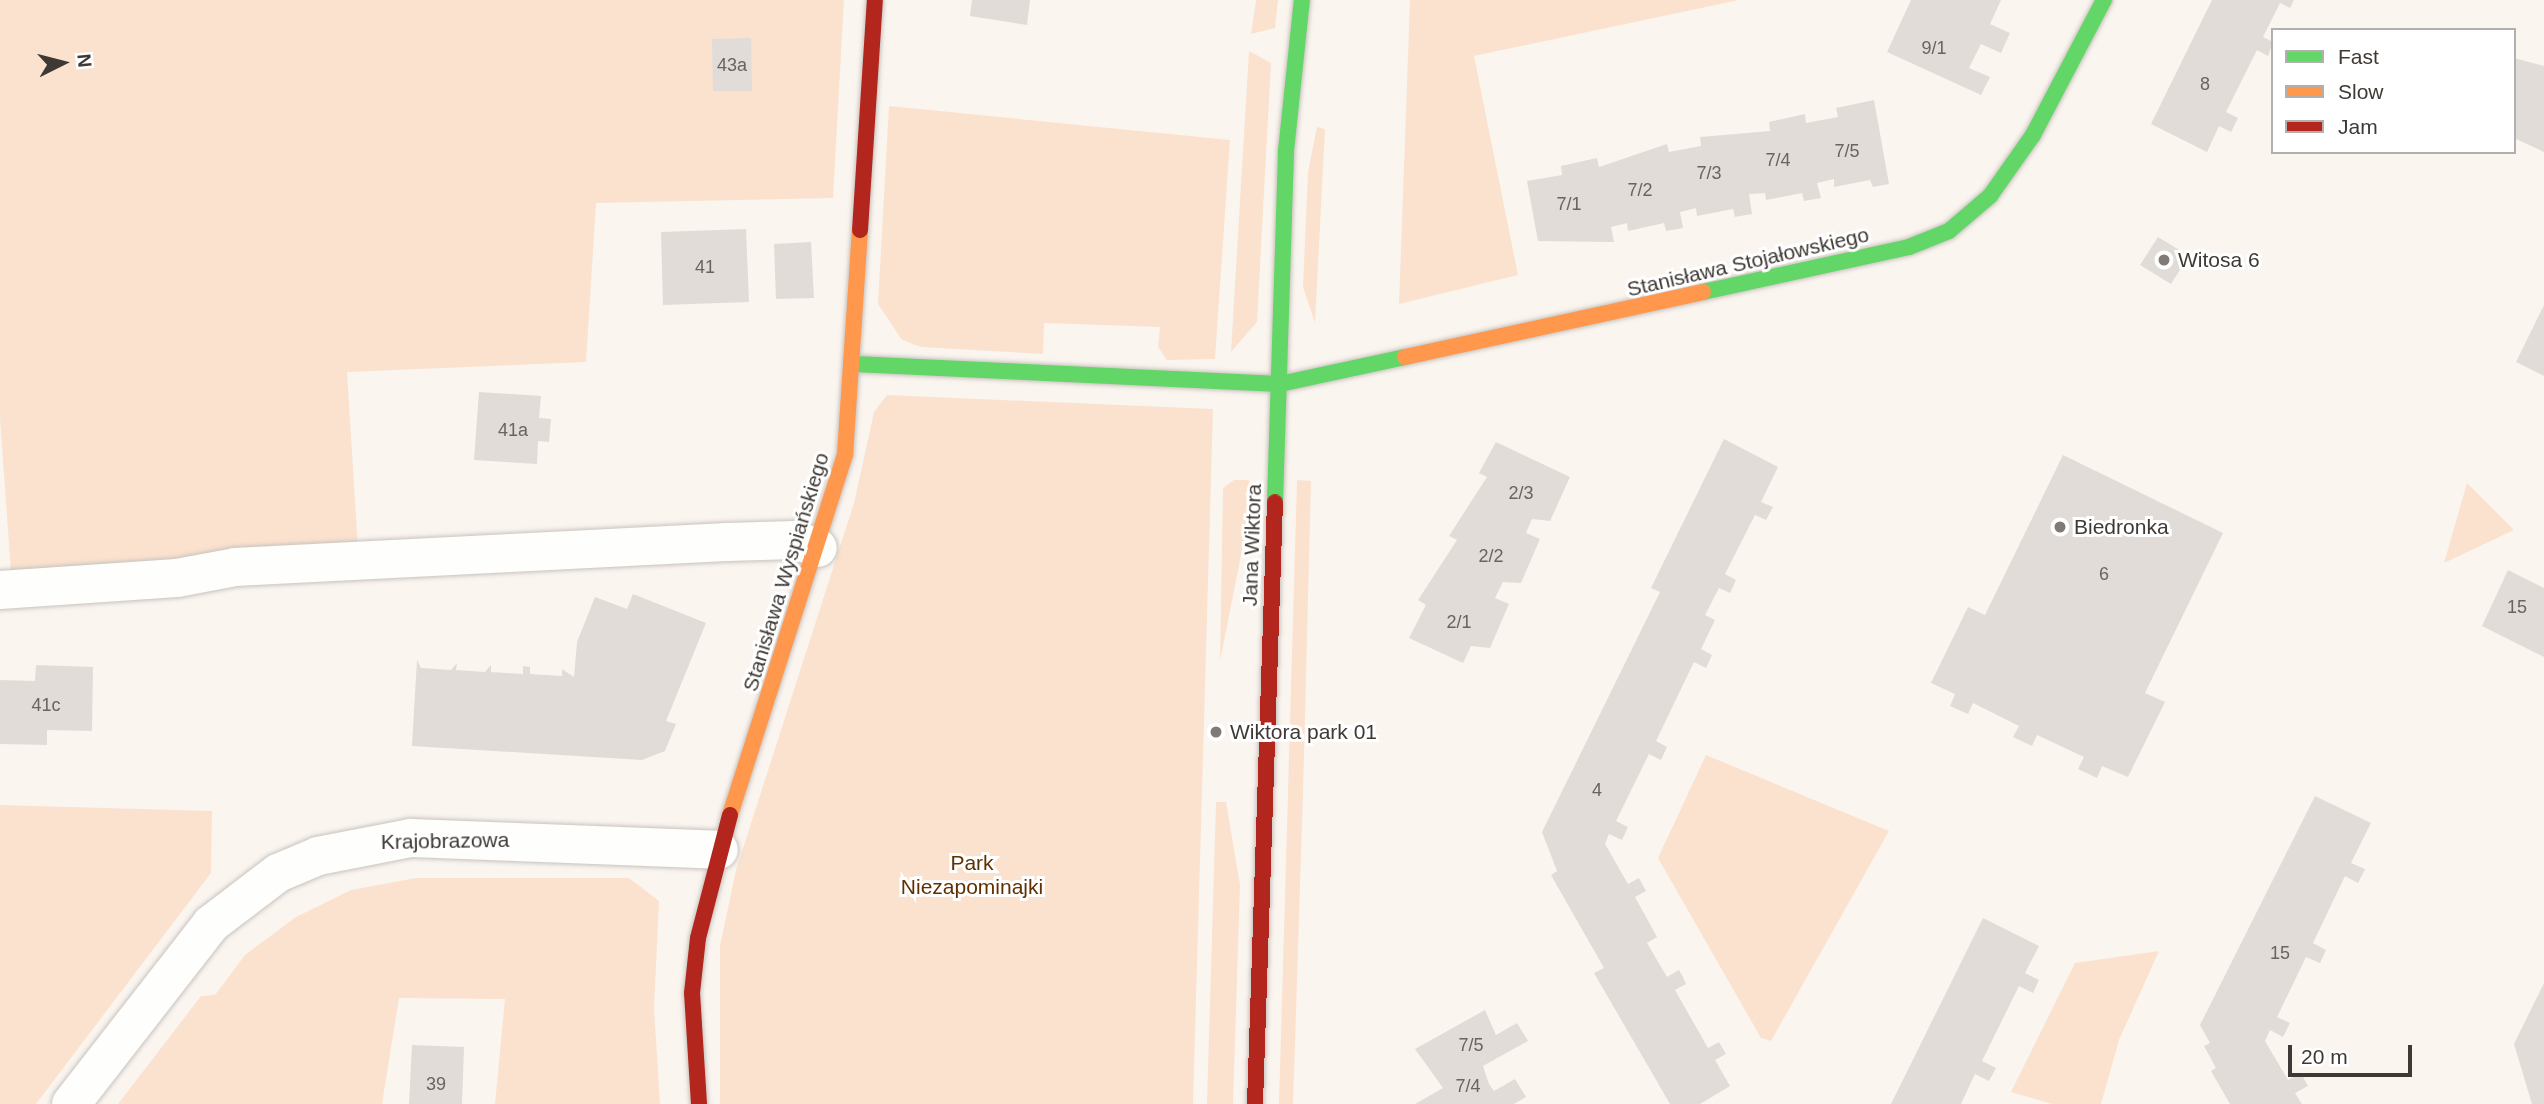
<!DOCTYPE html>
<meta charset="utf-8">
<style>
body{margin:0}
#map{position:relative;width:2544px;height:1104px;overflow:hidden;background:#fbf5f0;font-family:Arial,sans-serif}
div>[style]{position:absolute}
.green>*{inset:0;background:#fbe2cf}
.building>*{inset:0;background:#e1dcd8}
.roads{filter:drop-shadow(0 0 2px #c8c3be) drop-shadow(0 0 2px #c8c3be)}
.street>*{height:38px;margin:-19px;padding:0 19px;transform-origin:19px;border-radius:19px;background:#fefefd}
.fast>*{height:16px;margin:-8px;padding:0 8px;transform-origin:8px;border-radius:8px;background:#63d668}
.slow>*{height:16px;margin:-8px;padding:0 8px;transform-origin:8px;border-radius:8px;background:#ff974d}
.jam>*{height:16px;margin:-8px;padding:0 8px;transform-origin:8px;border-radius:8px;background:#b3261e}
.dots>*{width:19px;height:19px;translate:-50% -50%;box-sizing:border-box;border:4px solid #fff;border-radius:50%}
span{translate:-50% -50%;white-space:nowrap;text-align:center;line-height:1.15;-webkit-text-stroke:6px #fff;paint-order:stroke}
.number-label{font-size:18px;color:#696460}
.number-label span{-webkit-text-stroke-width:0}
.poi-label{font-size:21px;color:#3e3935}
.left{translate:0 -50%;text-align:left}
.street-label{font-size:21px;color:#3e3935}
.park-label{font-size:21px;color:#5f3000}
.legend{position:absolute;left:2271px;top:28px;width:245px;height:126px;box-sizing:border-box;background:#fff;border:2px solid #b2b0ae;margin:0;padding:9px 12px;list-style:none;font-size:21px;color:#3e3935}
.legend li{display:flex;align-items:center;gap:14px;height:35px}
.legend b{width:35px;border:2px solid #b2b0ae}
.north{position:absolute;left:28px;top:28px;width:70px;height:70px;-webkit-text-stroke:5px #fff;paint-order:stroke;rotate:84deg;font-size:19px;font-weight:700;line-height:28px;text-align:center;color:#3e3935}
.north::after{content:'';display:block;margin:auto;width:24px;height:32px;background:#3e3935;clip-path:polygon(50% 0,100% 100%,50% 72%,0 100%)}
.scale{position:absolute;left:2288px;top:1045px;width:124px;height:32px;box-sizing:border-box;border:4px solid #3e3935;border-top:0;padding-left:9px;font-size:21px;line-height:24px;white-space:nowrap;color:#3e3935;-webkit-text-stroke:5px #fff;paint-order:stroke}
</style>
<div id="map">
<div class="green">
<i style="clip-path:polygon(0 0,844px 0,833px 198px,596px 203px,586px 362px,347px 372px,358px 550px,11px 572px,0 418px)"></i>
<i style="clip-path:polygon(1256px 0,1278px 0,1275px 28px,1251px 34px)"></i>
<i style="clip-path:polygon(1410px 0,1739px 0,1474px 56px,1518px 275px,1399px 304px)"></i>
<i style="clip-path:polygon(1249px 51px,1271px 63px,1257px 322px,1231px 352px)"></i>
<i style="clip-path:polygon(889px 106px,1230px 140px,1215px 359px,1167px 360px,1158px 347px,1160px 327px,1044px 323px,1043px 354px,921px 347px,902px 340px,878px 304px)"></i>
<i style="clip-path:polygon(1317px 127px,1325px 129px,1315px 323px,1303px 287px,1308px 172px)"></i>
<i style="clip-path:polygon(887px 395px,1213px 409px,1193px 1104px,720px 1104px,720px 946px,736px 870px,854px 503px,874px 412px)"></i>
<i style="clip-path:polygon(1234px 480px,1249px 480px,1247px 525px,1220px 661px,1223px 488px)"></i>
<i style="clip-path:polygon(1297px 480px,1311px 481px,1303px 794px,1293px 1104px,1279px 1104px)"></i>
<i style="clip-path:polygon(2467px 483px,2514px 530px,2444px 563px)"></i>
<i style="clip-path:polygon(1706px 755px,1889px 831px,1771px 1041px,1761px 1038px,1658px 858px)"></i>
<i style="clip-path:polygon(1216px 802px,1226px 802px,1240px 885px,1233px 1104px,1207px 1104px)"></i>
<i style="clip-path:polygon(0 805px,212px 811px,211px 873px,36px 1104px,0 1104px)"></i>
<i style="clip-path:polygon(416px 878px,629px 878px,659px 901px,654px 1008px,660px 1104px,495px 1104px,505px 999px,399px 998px,382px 1104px,118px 1104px,201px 996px,215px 995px,245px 955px,296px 917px,351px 890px)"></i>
<i style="clip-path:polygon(2159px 951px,2119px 1040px,2101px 1104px,2052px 1104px,2011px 1092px,2075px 963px)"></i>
</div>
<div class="building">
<i style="clip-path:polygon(972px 0,1030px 0,1027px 25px,970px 16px)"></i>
<i style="clip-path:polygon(1911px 0,2001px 0,1990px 24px,2010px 33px,2001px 53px,1981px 44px,1969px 68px,1990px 77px,1981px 95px,1887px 52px)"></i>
<i style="clip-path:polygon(2212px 0,2294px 0,2290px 8px,2280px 3px,2263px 37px,2273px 42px,2268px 56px,2257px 50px,2226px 112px,2238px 118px,2231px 132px,2219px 126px,2207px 152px,2151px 124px)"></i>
<i style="clip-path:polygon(751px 38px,752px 91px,713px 91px,712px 39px)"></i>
<i style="clip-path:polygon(2514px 58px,2544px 66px,2544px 152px,2514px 138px)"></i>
<i style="clip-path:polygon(1874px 100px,1889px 184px,1873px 187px,1870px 180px,1834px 187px,1834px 179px,1817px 183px,1821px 198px,1804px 201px,1802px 193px,1766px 200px,1765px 193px,1749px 194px,1752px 214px,1735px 217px,1733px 209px,1697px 216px,1696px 208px,1680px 212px,1683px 228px,1666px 231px,1664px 223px,1628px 231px,1627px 223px,1611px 227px,1614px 242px,1538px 241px,1527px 181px,1562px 175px,1561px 166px,1597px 158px,1599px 167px,1667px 144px,1669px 152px,1701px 146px,1700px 137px,1770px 131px,1769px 122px,1805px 114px,1806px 123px,1838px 117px,1836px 108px)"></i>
<i style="clip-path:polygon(746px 229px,749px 302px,663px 305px,661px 232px)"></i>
<i style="clip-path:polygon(2158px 237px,2189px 256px,2171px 284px,2140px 265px)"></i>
<i style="clip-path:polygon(811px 242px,814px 298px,776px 299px,774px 244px)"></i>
<i style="clip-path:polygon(2544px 305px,2544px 376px,2516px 362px)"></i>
<i style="clip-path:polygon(479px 392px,541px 396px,539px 418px,551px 419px,549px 442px,538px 441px,537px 464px,474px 460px)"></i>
<i style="clip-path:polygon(1724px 439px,1778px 467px,1761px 502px,1773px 507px,1766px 520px,1755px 515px,1725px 574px,1736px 580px,1730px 593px,1719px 588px,1705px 615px,1715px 620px,1701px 649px,1712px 655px,1706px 668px,1694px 662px,1656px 741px,1667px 747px,1661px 760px,1649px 754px,1616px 821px,1628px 827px,1622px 840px,1609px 834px,1605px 844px,1628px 884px,1639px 878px,1646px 891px,1635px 897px,1657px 937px,1647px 943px,1667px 977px,1679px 970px,1683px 977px,1686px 984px,1675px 990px,1708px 1048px,1719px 1042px,1726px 1054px,1715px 1060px,1730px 1086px,1700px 1104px,1670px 1104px,1594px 973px,1604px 968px,1551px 875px,1557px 871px,1542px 832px,1660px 592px,1651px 588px)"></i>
<i style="clip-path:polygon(1496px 442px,1570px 477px,1550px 521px,1532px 519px,1526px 533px,1540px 539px,1521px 583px,1503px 582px,1495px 598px,1509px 604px,1490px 648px,1471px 646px,1463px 663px,1409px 638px,1426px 605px,1418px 600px,1457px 540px,1449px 536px,1487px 477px,1479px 473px)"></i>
<i style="clip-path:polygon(2063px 455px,2223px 533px,2145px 693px,2165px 702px,2128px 777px,2102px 766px,2097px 778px,2078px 769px,2084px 757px,2037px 735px,2032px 746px,2013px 737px,2019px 726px,1973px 703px,1968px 714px,1950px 706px,1955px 694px,1931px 683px,1968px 607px,1985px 615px)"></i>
<i style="clip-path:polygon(2508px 570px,2544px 588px,2544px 657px,2482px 626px)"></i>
<i style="clip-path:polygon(633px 594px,706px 623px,666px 721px,676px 724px,665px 751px,642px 760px,412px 746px,417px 660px,421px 668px,451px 670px,457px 663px,456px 670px,485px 672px,491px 665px,491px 672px,523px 674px,523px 666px,530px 667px,530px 674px,562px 676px,562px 669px,574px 677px,577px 642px,595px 597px,627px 609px)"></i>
<i style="clip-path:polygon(36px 665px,93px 667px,92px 731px,47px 730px,47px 745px,0 744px,0 680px,35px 681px)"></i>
<i style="clip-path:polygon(2315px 796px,2371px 823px,2351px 863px,2365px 869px,2358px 883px,2345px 876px,2313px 943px,2326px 950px,2320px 963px,2306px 957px,2277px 1017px,2290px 1023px,2283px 1037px,2270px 1030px,2265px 1041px,2288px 1080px,2301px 1073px,2308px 1086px,2295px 1093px,2302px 1104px,2230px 1104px,2211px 1071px,2216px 1068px,2204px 1046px,2210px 1043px,2200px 1025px)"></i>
<i style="clip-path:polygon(1983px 918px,2039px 946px,2025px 973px,2039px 980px,2033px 993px,2019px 986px,1982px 1061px,1996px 1068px,1989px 1081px,1975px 1074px,1961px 1104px,1891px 1104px)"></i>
<i style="clip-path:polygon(2544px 983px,2544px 1104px,2532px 1104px,2514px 1044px)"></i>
<i style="clip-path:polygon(1485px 1010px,1496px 1035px,1517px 1023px,1528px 1041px,1483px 1066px,1489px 1084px,1494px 1091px,1515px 1079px,1526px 1097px,1514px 1104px,1415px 1104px,1443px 1088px,1415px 1049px)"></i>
<i style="clip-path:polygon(412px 1045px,464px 1047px,462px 1104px,409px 1104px)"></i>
</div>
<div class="roads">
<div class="street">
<i style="left:0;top:590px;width:177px;rotate:-3.9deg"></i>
<i style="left:177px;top:578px;width:59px;rotate:-10.7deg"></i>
<i style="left:235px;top:567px;width:493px;rotate:-2.9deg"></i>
<i style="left:727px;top:542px;width:68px;rotate:-1.7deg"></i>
<i style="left:795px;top:540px;width:24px;rotate:19deg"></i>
<i style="left:71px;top:1104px;width:228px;rotate:-52.1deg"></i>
<i style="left:211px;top:924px;width:84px;rotate:-37.3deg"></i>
<i style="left:278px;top:873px;width:43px;rotate:-23deg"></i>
<i style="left:318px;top:856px;width:95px;rotate:-11deg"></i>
<i style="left:411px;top:838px;width:308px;rotate:2.2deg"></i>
</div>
<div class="fast">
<i style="left:1703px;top:292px;width:211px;rotate:-12.3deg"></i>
<i style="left:1909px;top:247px;width:43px;rotate:-21.8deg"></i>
<i style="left:1949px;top:231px;width:54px;rotate:-40.5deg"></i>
<i style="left:1990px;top:196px;width:75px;rotate:-54.8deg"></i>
<i style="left:2033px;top:135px;width:153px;rotate:-62.3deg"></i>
<i style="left:855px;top:364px;width:425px;rotate:2.7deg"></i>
<i style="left:1280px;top:384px;width:128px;rotate:-12.2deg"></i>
<i style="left:1275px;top:502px;width:351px;rotate:-88.2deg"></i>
<i style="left:1286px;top:151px;width:152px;rotate:-84deg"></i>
</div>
<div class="slow">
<i style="left:1405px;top:357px;width:305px;rotate:-12.3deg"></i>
<i style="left:730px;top:815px;width:378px;rotate:-72.3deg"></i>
<i style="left:845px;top:455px;width:225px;rotate:-86.2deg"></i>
</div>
<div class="jam">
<i style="left:860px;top:230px;width:230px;rotate:-86.3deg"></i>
<i style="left:699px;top:1104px;width:111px;rotate:-93.6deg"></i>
<i style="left:692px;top:993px;width:55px;rotate:-83.8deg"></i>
<i style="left:698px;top:938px;width:127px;rotate:-75.4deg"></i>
<i style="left:1255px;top:1104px;width:602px;rotate:-88.1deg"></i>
</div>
</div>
<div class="dots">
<i style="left:2164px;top:260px;background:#807b76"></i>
<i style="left:2060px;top:527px;background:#807b76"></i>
<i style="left:1216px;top:732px;background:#807b76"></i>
</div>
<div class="number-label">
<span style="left:1934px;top:48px">9/1</span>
<span style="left:732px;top:65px">43a</span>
<span style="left:2205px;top:84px">8</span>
<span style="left:1847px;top:151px">7/5</span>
<span style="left:1778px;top:160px">7/4</span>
<span style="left:1709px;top:173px">7/3</span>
<span style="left:1640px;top:190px">7/2</span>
<span style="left:1569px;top:204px">7/1</span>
<span style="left:705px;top:267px">41</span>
<span style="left:513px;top:430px">41a</span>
<span style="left:1521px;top:493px">2/3</span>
<span style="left:1491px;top:556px">2/2</span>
<span style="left:2104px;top:574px">6</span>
<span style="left:2517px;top:607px">15</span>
<span style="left:1459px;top:622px">2/1</span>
<span style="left:46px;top:705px">41c</span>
<span style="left:1597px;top:790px">4</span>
<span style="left:2280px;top:953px">15</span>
<span style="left:1471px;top:1045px">7/5</span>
<span style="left:436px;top:1084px">39</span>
<span style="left:1468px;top:1086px">7/4</span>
</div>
<div class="poi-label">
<span class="left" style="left:2178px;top:260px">Witosa 6</span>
<span class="left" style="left:2074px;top:527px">Biedronka</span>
<span class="left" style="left:1230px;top:732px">Wiktora park 01</span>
</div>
<div class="street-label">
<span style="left:1748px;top:262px;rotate:-13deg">Stanisława Stojałowskiego</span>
<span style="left:1252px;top:545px;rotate:-88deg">Jana Wiktora</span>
<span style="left:786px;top:572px;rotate:-73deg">Stanisława Wyspiańskiego</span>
<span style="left:445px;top:841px;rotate:-1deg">Krajobrazowa</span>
</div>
<div class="park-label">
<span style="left:972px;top:875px">Park<br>Niezapominajki</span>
</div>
<ul class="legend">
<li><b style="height:9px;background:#63d668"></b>Fast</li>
<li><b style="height:9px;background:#ff974d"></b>Slow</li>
<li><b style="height:9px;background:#b3261e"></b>Jam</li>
</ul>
<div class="north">N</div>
<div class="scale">20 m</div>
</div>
